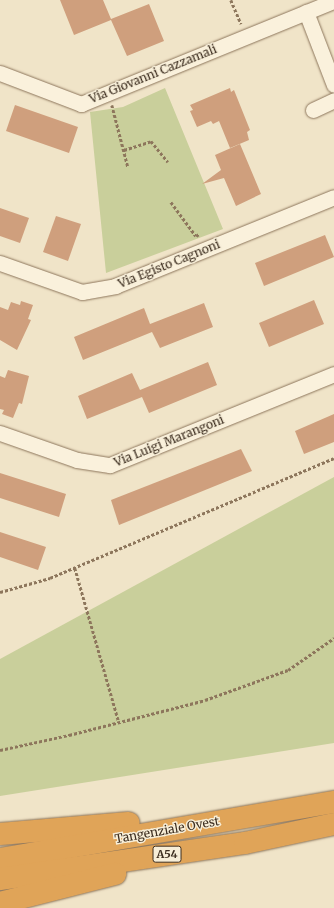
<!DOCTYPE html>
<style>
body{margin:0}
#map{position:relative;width:334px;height:908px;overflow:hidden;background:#f0e4c8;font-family:Merriweather,serif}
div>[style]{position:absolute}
.green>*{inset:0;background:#c9cf9b}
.building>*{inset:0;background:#cf9f7d}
.path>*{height:2.5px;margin-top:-1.25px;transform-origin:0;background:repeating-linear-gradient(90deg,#8d765c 0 3px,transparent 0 5px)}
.roads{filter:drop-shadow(0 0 1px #8d765c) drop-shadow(0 0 1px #8d765c)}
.minor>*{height:15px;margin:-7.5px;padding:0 7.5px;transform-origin:7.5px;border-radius:7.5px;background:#faf1dc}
.highway>*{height:22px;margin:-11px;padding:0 11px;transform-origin:11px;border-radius:11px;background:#e0a458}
span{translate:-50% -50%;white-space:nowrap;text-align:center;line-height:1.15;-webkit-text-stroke:3px #f7eed8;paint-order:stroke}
.shield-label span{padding:1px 3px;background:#f7eed8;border:1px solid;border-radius:3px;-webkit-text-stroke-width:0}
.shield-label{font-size:11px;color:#3d2e20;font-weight:700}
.street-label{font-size:12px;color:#3d2e20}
</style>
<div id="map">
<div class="green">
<i style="clip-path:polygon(165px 88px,223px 229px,106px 273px,90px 112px,123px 107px)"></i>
<i style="clip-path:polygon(334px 477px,334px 743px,0 796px,0 659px)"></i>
</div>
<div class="building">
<i style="clip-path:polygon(60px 0,103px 0,111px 19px,149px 4px,164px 41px,127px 56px,111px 20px,74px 35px)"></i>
<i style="clip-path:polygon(230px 88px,231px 92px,234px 90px,250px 130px,247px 132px,249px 140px,230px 148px,219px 121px,213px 124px,211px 121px,197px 127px,190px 111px,193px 110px,190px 105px)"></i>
<i style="clip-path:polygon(15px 105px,78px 127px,69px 153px,6px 131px)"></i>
<i style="clip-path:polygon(240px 144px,261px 194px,236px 206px,224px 178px,202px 184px,221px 170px,215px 155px)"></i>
<i style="clip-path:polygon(0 208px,29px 218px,20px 243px,0 236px)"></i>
<i style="clip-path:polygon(56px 216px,81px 224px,68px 261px,43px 252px)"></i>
<i style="clip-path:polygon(325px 235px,334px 257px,264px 286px,255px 263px)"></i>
<i style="clip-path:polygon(314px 300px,324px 324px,269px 347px,259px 323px)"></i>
<i style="clip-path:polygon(21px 301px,33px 305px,28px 319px,31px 320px,17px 350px,0 340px,0 307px,8px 310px,11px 302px,20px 305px)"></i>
<i style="clip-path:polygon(204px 303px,213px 327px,160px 348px,152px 332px,83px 360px,74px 337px,144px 308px,150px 324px)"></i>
<i style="clip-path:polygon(208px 362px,217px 385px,149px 413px,142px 397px,87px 419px,78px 396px,132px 373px,140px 390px)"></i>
<i style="clip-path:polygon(8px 370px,29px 376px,22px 404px,19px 403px,13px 418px,2px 414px,4px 410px,0 409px,0 376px,5px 378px)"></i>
<i style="clip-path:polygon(334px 414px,334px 442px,304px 454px,295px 431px)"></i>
<i style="clip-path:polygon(241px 449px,252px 471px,119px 525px,111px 500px)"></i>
<i style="clip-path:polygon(0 473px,66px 494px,59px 517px,0 498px)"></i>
<i style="clip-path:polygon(0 532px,46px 547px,38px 570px,0 557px)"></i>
</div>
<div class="path">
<i style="left:231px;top:0;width:26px;rotate:67deg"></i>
<i style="left:112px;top:105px;width:64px;rotate:75.5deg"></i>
<i style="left:124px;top:150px;width:28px;rotate:-18deg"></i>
<i style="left:151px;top:141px;width:27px;rotate:51deg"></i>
<i style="left:171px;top:202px;width:42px;rotate:53.7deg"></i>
<i style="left:196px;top:236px;width:4px;rotate:-34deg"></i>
<i style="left:75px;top:568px;width:160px;rotate:74.1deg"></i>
<i style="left:0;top:592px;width:52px;rotate:-15.6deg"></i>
<i style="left:50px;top:578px;width:308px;rotate:-22.9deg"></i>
<i style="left:0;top:750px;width:71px;rotate:-12.3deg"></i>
<i style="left:69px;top:735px;width:140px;rotate:-14.4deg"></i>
<i style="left:205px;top:700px;width:88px;rotate:-19.9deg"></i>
<i style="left:288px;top:670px;width:56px;rotate:-34.8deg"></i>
</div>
<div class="roads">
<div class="minor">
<i style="left:306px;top:12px;width:78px;rotate:69deg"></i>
<i style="left:0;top:73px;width:87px;rotate:20.9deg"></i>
<i style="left:81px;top:104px;width:273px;rotate:-22.2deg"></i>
<i style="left:313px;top:110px;width:23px;rotate:-25deg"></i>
<i style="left:0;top:263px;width:87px;rotate:19.5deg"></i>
<i style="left:82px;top:292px;width:34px;rotate:-10deg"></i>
<i style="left:115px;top:286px;width:236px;rotate:-22.1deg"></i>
<i style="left:0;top:433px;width:82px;rotate:19.3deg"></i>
<i style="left:77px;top:460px;width:33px;rotate:9deg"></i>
<i style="left:110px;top:465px;width:242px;rotate:-22.1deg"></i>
</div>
<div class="highway">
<i style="left:0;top:834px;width:129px;rotate:-4.9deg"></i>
<i style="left:0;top:859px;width:339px;rotate:-9.7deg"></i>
<i style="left:0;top:879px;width:248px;rotate:-8.4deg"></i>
<i style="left:245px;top:843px;width:91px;rotate:-12.1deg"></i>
<i style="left:0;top:903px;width:119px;rotate:-14.2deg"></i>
</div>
</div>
<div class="shield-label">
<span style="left:167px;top:854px">A54</span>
</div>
<div class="street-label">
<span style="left:153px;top:74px;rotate:-22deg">Via Giovanni Cazzamali</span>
<span style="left:169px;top:264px;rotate:-22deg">Via Egisto Cagnoni</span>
<span style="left:169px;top:441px;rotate:-22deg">Via Luigi Marangoni</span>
<span style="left:167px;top:830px;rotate:-10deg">Tangenziale Ovest</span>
</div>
</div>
